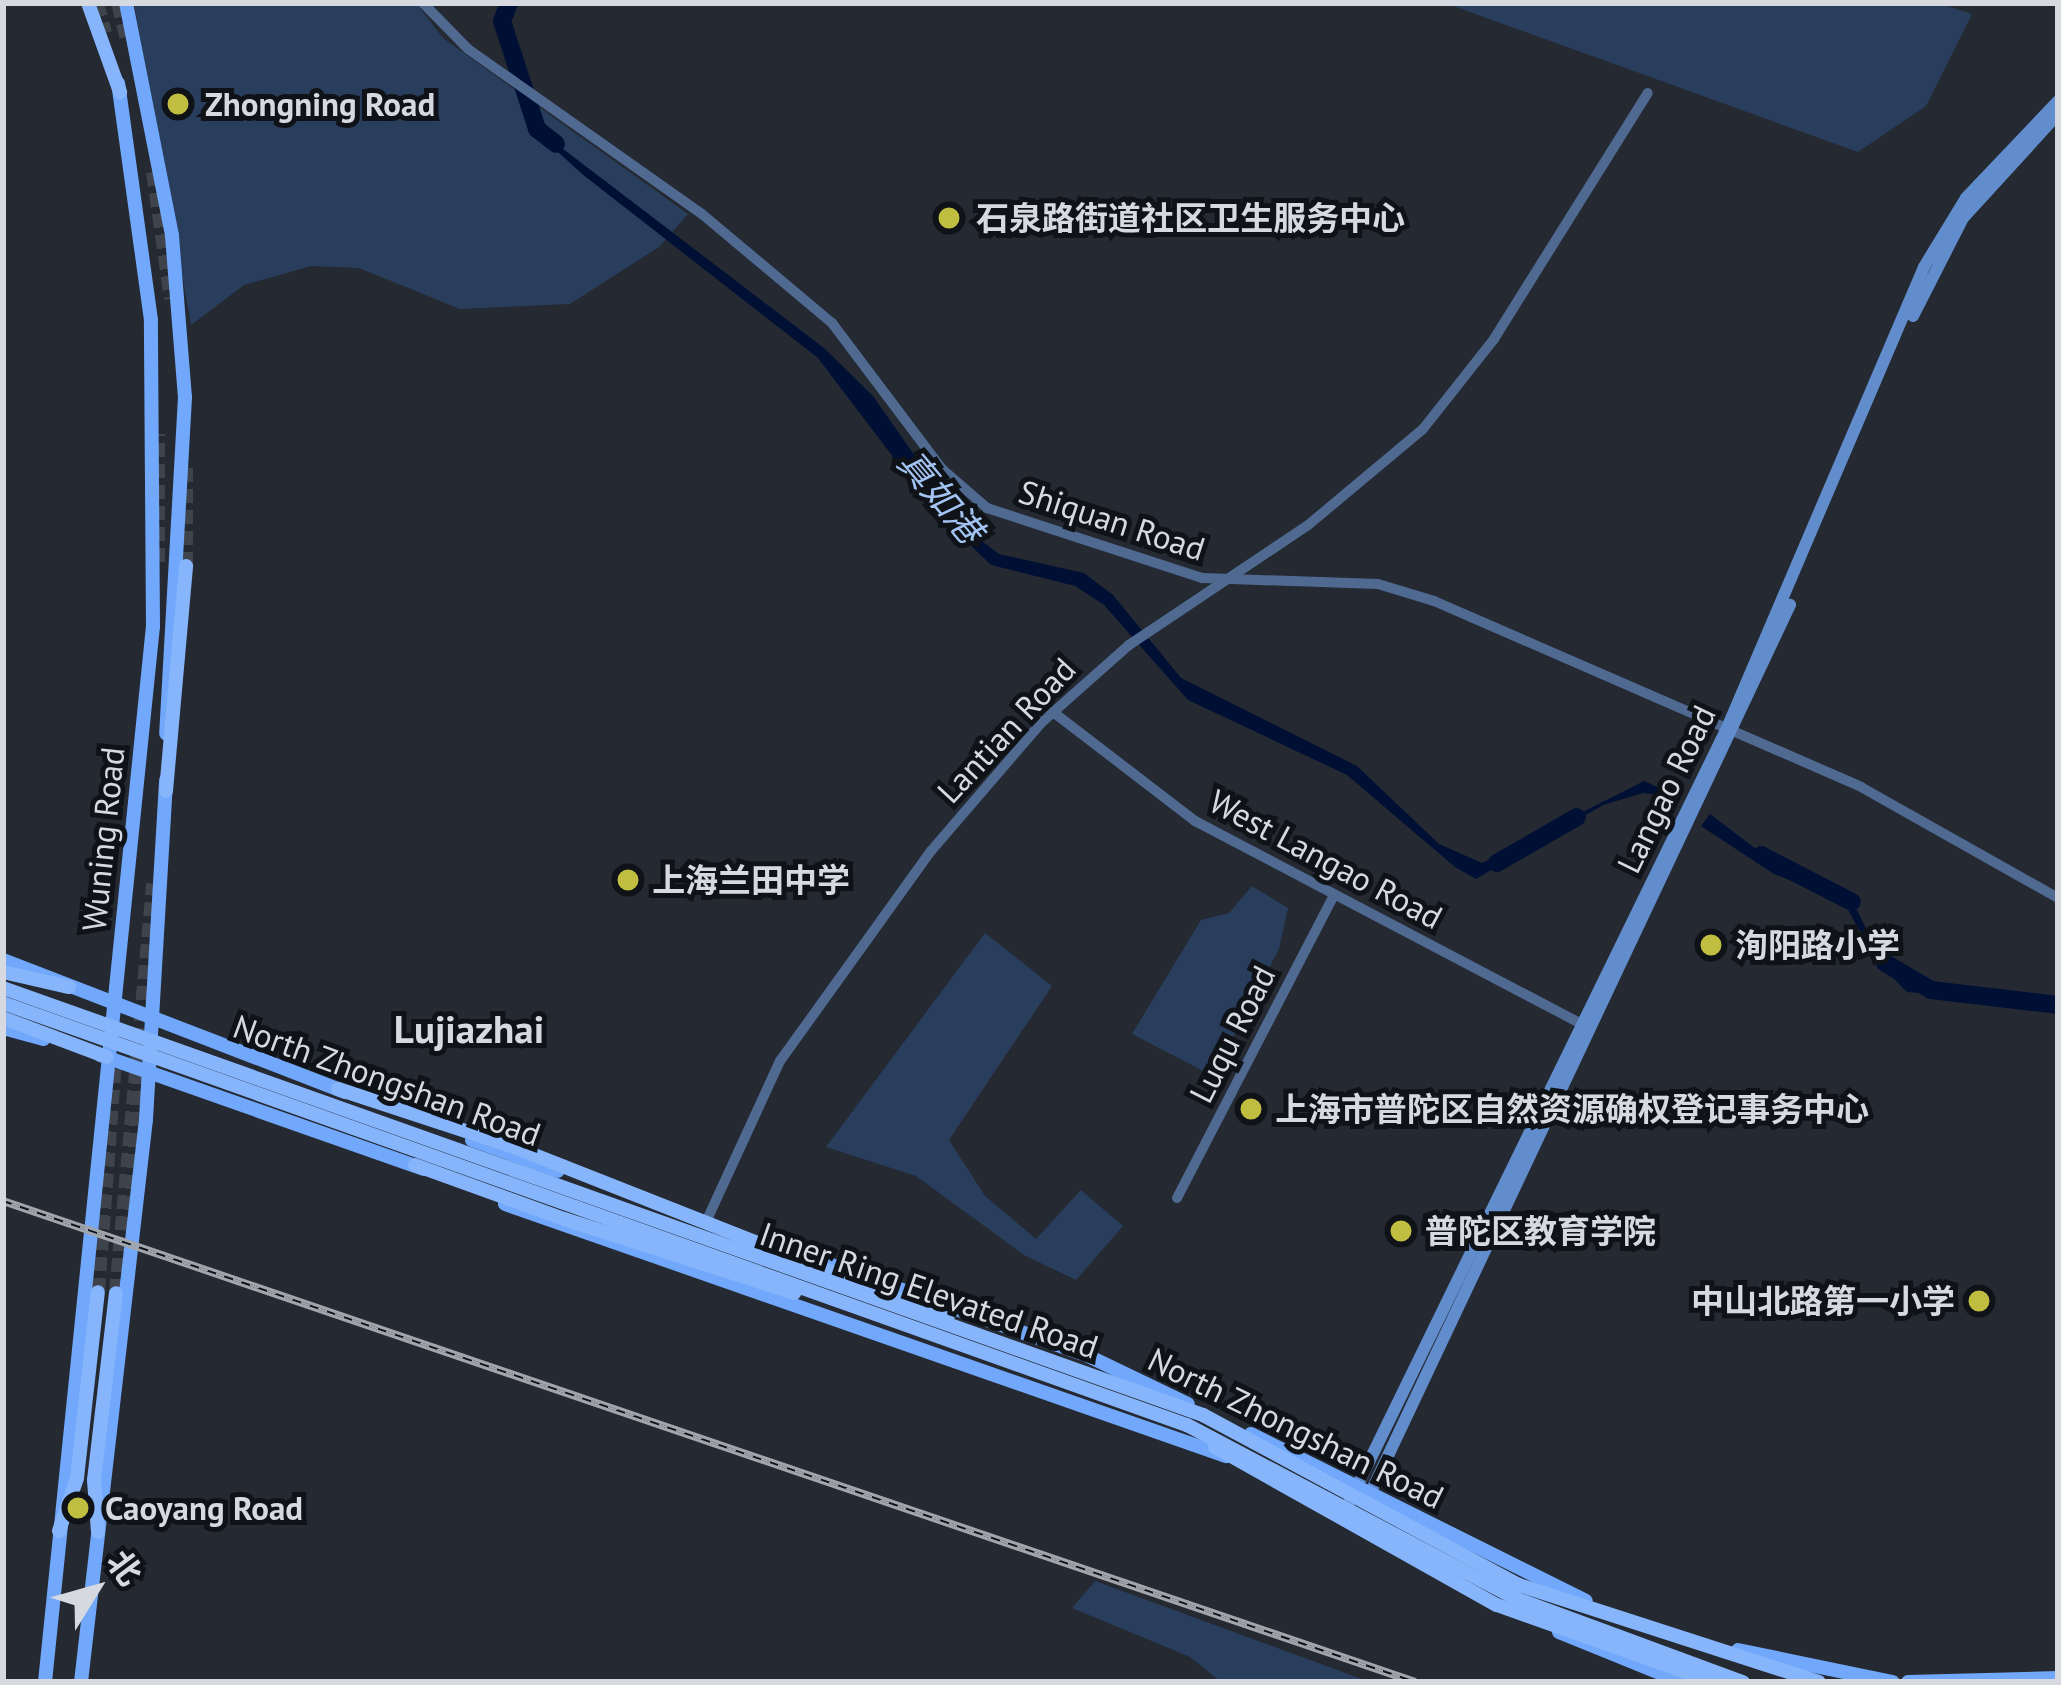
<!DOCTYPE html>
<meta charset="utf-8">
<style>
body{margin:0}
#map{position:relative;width:2061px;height:1685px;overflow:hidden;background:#242932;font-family:"PT Sans","Noto Sans SC",sans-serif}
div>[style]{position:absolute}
.green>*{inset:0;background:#293e5c}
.water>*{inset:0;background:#001035}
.river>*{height:18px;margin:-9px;padding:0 9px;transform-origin:9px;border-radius:9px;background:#001035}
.trunk-tunnel>*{height:14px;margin-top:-7px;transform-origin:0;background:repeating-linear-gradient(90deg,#3f434c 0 14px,transparent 0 21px)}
.tertiary>*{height:10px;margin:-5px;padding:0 5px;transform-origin:5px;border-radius:5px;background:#4f6991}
.secondary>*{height:12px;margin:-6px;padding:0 6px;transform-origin:6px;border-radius:6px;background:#628dcd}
.primary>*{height:14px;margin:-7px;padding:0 7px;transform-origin:7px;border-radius:7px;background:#71a8fb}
.trunk>*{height:14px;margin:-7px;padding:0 7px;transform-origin:7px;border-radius:7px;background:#86b5fc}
.rail>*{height:8px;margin-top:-4px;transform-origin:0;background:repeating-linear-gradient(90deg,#0f1216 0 9px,#a2a5ac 0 18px);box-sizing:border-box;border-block:3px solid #a2a5ac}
.trunk-bridge>*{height:14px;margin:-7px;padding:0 7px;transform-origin:7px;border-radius:7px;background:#86b5fc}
.dots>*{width:33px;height:33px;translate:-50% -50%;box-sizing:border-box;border:6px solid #0f1216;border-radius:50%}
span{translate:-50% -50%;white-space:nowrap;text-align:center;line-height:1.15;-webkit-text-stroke:10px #0f1216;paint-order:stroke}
.poi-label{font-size:33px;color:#d6d9df;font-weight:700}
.left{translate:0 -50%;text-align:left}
.right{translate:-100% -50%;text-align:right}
.street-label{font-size:33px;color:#d6d9df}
.water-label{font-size:36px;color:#a3c3f3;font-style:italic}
.quarter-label{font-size:39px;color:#d6d9df;font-weight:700}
.frame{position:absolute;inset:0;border:6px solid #d6d9df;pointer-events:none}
.north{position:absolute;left:36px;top:1529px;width:120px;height:120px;-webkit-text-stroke:9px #0f1216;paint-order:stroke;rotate:53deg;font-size:33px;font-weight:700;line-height:48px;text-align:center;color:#d6d9df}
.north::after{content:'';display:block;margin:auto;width:42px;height:54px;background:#d6d9df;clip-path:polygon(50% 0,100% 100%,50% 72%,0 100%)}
</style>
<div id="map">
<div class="green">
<i style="clip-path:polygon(134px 3px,416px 3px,443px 38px,688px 214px,659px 247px,570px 304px,460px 309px,359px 268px,311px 266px,244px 285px,191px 325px)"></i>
<i style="clip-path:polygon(1445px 3px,1938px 3px,1972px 14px,1926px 106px,1858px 152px)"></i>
<i style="clip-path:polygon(1252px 886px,1288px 908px,1279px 949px,1213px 1076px,1132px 1034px,1201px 920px,1229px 913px)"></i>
<i style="clip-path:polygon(985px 933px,1052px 986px,949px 1140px,985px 1196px,1036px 1239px,1081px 1190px,1123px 1226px,1076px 1280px,1024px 1255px,916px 1176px,826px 1147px)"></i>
<i style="clip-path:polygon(1095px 1581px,1370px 1682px,1221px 1682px,1190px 1657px,1072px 1608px)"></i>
</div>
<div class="water">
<i style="clip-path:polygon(517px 91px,537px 129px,824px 348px,873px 396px,966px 529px,999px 554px,1084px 573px,1113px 595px,1181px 678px,1357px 766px,1439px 844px,1482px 863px,1644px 781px,1682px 798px,1643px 793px,1603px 805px,1476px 879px,1455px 867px,1347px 775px,1188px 700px,1104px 605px,1075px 586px,991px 565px,931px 507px,818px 358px,582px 174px,534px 130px)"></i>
<i style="clip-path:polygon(1710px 814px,1781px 868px,1850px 896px,1879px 955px,1910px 986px,2058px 1006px,1907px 992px,1875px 960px,1844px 902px,1774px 874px,1701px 826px)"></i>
</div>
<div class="river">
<i style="left:509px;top:3px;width:19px;rotate:111deg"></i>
<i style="left:502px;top:21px;width:114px;rotate:72deg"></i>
<i style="left:537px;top:129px;width:24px;rotate:38deg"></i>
<i style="left:1761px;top:855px;width:102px;rotate:27.3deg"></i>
<i style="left:1497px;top:863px;width:92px;rotate:-29.9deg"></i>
<i style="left:1885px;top:963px;width:53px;rotate:30.4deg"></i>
<i style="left:1931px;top:990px;width:128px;rotate:6.7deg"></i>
</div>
<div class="trunk-tunnel">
<i style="left:97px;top:3px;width:31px;rotate:75deg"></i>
<i style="left:118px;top:3px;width:37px;rotate:76deg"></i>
<i style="left:153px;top:172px;width:128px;rotate:81.9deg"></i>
<i style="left:158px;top:562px;width:128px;rotate:-90deg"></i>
<i style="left:186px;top:566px;width:105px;rotate:-90deg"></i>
<i style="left:98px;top:1292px;width:231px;rotate:-85.8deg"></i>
<i style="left:116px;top:1293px;width:411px;rotate:-84.8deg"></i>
</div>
<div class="tertiary">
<i style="left:423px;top:3px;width:64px;rotate:45.6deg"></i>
<i style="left:468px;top:49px;width:286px;rotate:35.2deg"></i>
<i style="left:702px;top:214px;width:170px;rotate:40deg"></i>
<i style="left:832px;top:323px;width:183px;rotate:53deg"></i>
<i style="left:942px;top:469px;width:60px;rotate:40.9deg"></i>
<i style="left:987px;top:508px;width:227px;rotate:18deg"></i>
<i style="left:1203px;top:578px;width:175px;rotate:2deg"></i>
<i style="left:1378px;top:584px;width:59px;rotate:16.9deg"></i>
<i style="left:1434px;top:601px;width:466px;rotate:23.5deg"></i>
<i style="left:1861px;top:787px;width:226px;rotate:29.4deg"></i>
<i style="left:1053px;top:712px;width:179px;rotate:37.5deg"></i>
<i style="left:1195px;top:821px;width:441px;rotate:27.7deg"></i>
<i style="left:1177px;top:1198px;width:341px;rotate:-62.6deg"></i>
<i style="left:705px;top:1224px;width:179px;rotate:-65.3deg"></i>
<i style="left:780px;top:1061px;width:259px;rotate:-54.3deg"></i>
<i style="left:931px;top:851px;width:169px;rotate:-49.3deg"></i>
<i style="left:1041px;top:723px;width:118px;rotate:-41.6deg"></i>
<i style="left:1129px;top:645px;width:214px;rotate:-33.8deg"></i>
<i style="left:1307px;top:526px;width:151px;rotate:-39.9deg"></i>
<i style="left:1423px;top:429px;width:115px;rotate:-51.7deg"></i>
<i style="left:1494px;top:339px;width:290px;rotate:-58deg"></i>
</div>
<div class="secondary">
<i style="left:1913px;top:316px;width:110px;rotate:-63deg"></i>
<i style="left:1963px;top:218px;width:141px;rotate:-47.6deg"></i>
<i style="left:1368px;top:1498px;width:988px;rotate:-64.71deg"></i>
<i style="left:1342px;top:1517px;width:878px;rotate:-63.99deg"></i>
<i style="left:1727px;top:728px;width:501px;rotate:-66.86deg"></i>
<i style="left:1924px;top:267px;width:81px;rotate:-58.7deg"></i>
<i style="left:1966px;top:198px;width:134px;rotate:-46.5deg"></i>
</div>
<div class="primary">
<i style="left:126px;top:3px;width:237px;rotate:78.8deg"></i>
<i style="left:172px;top:236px;width:162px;rotate:85.4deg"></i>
<i style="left:185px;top:397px;width:337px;rotate:93.2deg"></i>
<i style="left:3px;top:960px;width:367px;rotate:21.1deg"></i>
<i style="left:3px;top:1028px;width:42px;rotate:15deg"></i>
<i style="left:100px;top:1055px;width:343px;rotate:19.4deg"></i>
<i style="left:472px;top:1140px;width:91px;rotate:19.8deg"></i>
<i style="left:505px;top:1204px;width:764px;rotate:19.27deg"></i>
<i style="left:812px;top:1258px;width:291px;rotate:19.5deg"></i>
<i style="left:1086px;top:1355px;width:113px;rotate:25.7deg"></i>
<i style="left:1251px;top:1434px;width:374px;rotate:26.5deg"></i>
<i style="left:1559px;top:1632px;width:133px;rotate:22.1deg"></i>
<i style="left:1738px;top:1650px;width:158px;rotate:11.7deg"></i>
<i style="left:45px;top:1682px;width:1062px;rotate:-84.16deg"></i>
<i style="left:153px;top:626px;width:306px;rotate:-90.4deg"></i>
<i style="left:151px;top:320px;width:239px;rotate:-97.9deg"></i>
<i style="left:81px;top:1682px;width:567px;rotate:-83.41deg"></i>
<i style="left:146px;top:1119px;width:340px;rotate:-86.6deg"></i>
<i style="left:1908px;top:1682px;width:150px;rotate:-1.5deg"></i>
</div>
<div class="trunk">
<i style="left:88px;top:3px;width:95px;rotate:70.2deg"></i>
<i style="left:166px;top:791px;width:226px;rotate:-84.9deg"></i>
<i style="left:3px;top:972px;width:68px;rotate:12.8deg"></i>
<i style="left:3px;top:1018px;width:111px;rotate:20.6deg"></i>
<i style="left:338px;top:1089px;width:185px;rotate:18.2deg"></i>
<i style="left:415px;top:1165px;width:158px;rotate:19.9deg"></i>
<i style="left:59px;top:1531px;width:56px;rotate:-71.2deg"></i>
<i style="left:77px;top:1478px;width:187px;rotate:-83.6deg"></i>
<i style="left:98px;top:1532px;width:52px;rotate:-94.4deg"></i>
<i style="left:94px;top:1480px;width:188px;rotate:-83.3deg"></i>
</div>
<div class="rail">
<i style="left:3px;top:1201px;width:1492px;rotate:18.81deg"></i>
</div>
<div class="trunk-bridge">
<i style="left:3px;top:988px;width:1274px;rotate:19.59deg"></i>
<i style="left:1203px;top:1415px;width:359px;rotate:28.3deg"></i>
<i style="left:1519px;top:1585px;width:315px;rotate:17.9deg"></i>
<i style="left:3px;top:1003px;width:1257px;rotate:19.62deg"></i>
<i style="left:1187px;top:1425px;width:373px;rotate:27.8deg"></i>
<i style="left:1517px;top:1599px;width:241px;rotate:20.2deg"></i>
<i style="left:514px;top:1147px;width:466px;rotate:21.5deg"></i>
<i style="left:564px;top:1219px;width:242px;rotate:17.8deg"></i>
<i style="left:1215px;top:1447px;width:323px;rotate:29.3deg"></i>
<i style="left:1497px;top:1605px;width:230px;rotate:19.5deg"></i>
</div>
<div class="dots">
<i style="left:178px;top:104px;background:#c0be40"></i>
<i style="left:949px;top:218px;background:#c0be40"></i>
<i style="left:628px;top:880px;background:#c0be40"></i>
<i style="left:1711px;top:945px;background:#c0be40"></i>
<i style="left:1251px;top:1109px;background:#c0be40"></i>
<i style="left:1401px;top:1231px;background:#c0be40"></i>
<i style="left:1979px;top:1301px;background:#c0be40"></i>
<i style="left:78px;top:1508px;background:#c0be40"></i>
</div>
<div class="poi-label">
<span class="left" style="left:205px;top:104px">Zhongning Road</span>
<span class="left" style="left:976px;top:218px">石泉路街道社区卫生服务中心</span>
<span class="left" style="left:652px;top:880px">上海兰田中学</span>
<span class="left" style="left:1735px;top:945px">洵阳路小学</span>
<span class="left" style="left:1275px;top:1109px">上海市普陀区自然资源确权登记事务中心</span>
<span class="left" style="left:1425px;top:1231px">普陀区教育学院</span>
<span class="right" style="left:1955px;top:1301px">中山北路第一小学</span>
<span class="left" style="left:105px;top:1508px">Caoyang Road</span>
</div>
<div class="street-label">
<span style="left:1112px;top:520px;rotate:18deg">Shiquan Road</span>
<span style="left:1006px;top:730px;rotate:-47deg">Lantian Road</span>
<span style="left:1666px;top:789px;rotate:-64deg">Langao Road</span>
<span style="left:103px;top:839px;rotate:-84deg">Wuning Road</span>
<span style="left:1326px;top:859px;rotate:28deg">West Langao Road</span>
<span style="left:1232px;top:1034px;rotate:-63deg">Luqu Road</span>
<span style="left:387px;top:1080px;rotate:20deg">North Zhongshan Road</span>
<span style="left:929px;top:1290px;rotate:19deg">Inner Ring Elevated Road</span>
<span style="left:1296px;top:1428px;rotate:26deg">North Zhongshan Road</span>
</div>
<div class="water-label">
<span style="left:941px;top:496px;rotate:50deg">真如港</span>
</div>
<div class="quarter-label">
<span style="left:469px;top:1029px">Lujiazhai</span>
</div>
<div class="frame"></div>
<div class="north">北</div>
</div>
